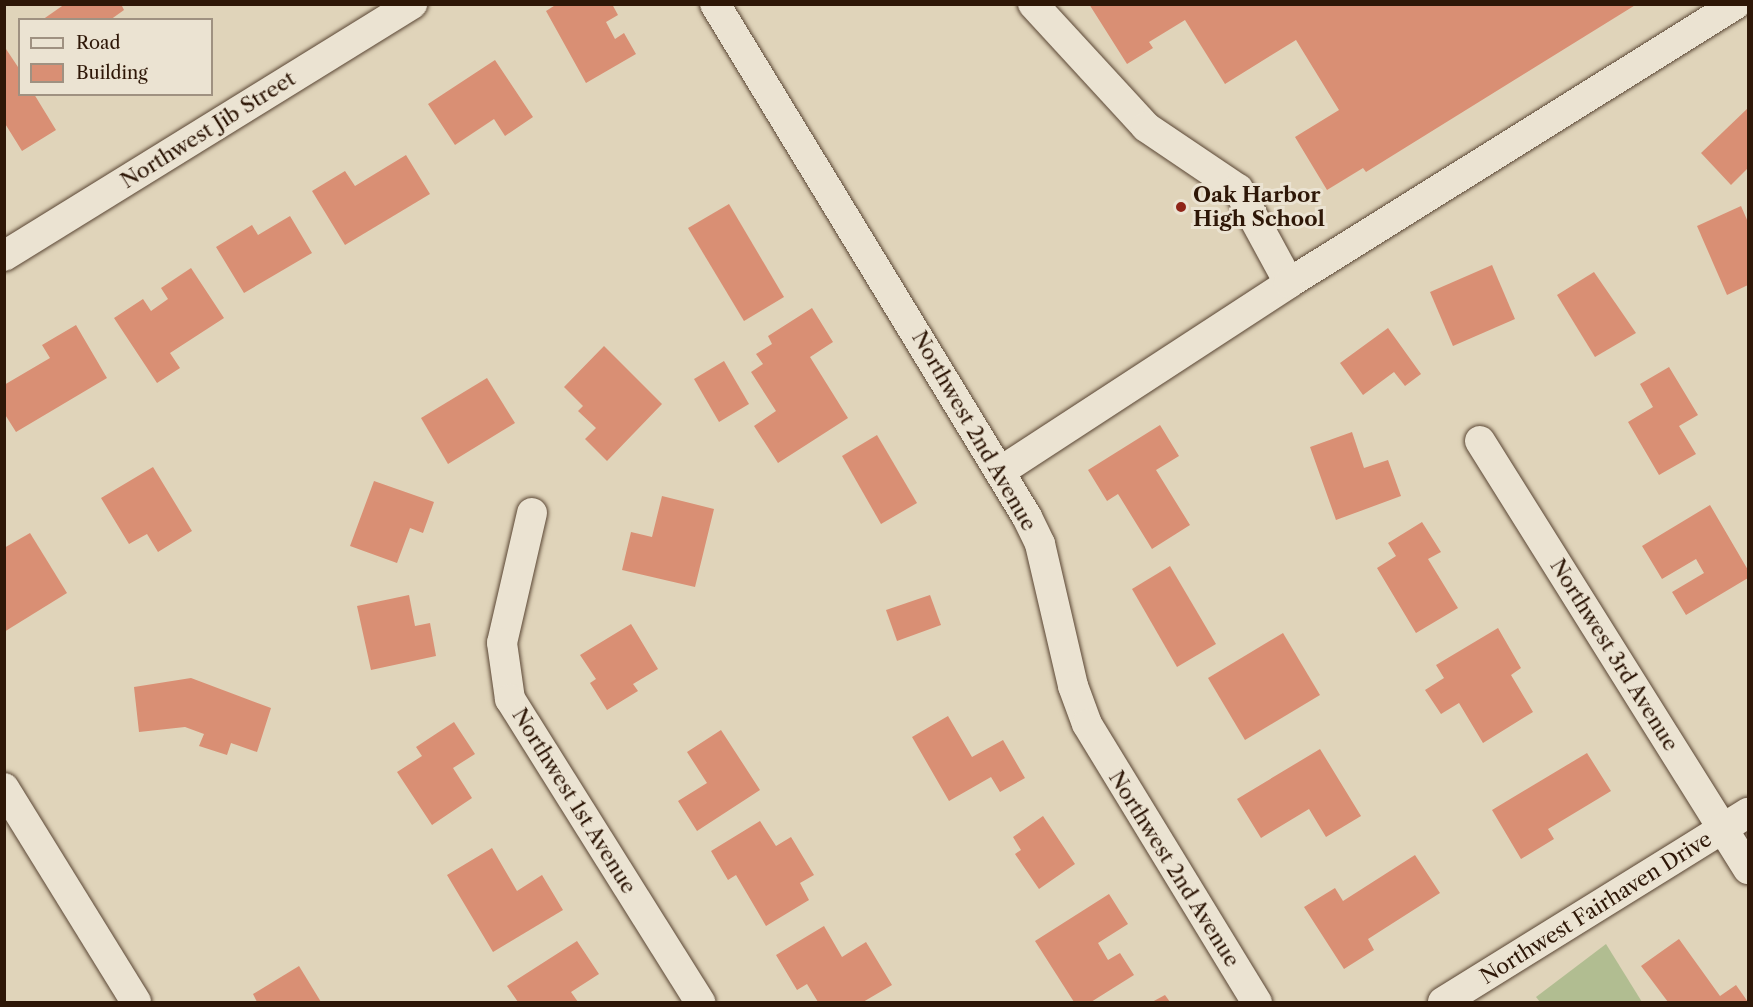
<!DOCTYPE html>
<style>
body{margin:0}
#map{position:relative;width:1753px;height:1007px;overflow:hidden;background:#e0d4ba;font-family:"Libre Caslon Text",serif}
div>[style]{position:absolute}
.green>*{inset:0;background:#b1bd91}
.building>*{inset:0;background:#d98f74}
.roads{filter:drop-shadow(0 0 2px #5a4634) drop-shadow(0 0 2px #5a4634)}
.minor>*{height:30px;margin:-15px;padding:0 15px;transform-origin:15px;border-radius:15px;background:#ebe3d2}
.dots>*{width:16px;height:16px;translate:-50% -50%;box-sizing:border-box;border:3px solid #ebe3d2;border-radius:50%}
span{translate:-50% -50%;white-space:nowrap;text-align:center;line-height:1.15;-webkit-text-stroke:6px #ebe3d2;paint-order:stroke}
.street-label{font-size:21px;color:#2e1707}
.poi-label{font-size:21px;color:#2e1707;font-weight:700}
.left{translate:0 -50%;text-align:left}
.frame{position:absolute;inset:0;border:6px solid #2e1707;pointer-events:none}
.legend{position:absolute;left:18px;top:18px;width:195px;height:78px;box-sizing:border-box;background:#ebe3d2;border:2px solid #9f9181;margin:0;padding:8px 10px;list-style:none;font-size:18px;color:#2e1707}
.legend li{display:flex;align-items:center;gap:12px;height:30px}
.legend b{width:30px;border:2px solid #9f9181}
</style>
<div id="map">
<div class="green">
<i style="clip-path:polygon(1606px 944px,1642px 1002px,1540px 1002px,1536px 997px)"></i>
</div>
<div class="building">
<i style="clip-path:polygon(65px 4px,121px 4px,124px 10px,110px 20px,42px 20px)"></i>
<i style="clip-path:polygon(557px 4px,612px 4px,618px 15px,606px 22px,615px 39px,624px 33px,636px 54px,586px 83px,546px 11px)"></i>
<i style="clip-path:polygon(1089px 4px,1637px 4px,1366px 172px,1363px 168px,1327px 190px,1295px 137px,1339px 110px,1296px 40px,1225px 84px,1185px 20px,1149px 42px,1153px 48px,1127px 64px)"></i>
<i style="clip-path:polygon(6px 49px,20px 70px,20px 94px,34px 94px,56px 130px,22px 151px,4px 122px)"></i>
<i style="clip-path:polygon(495px 60px,533px 117px,505px 136px,494px 119px,455px 145px,428px 104px)"></i>
<i style="clip-path:polygon(1748px 108px,1748px 168px,1731px 185px,1701px 153px)"></i>
<i style="clip-path:polygon(406px 155px,430px 194px,345px 245px,312px 191px,345px 171px,355px 186px)"></i>
<i style="clip-path:polygon(729px 204px,784px 297px,744px 321px,688px 228px)"></i>
<i style="clip-path:polygon(1741px 206px,1748px 222px,1748px 285px,1727px 295px,1697px 226px)"></i>
<i style="clip-path:polygon(290px 216px,312px 253px,244px 293px,216px 247px,252px 225px,258px 235px)"></i>
<i style="clip-path:polygon(1492px 265px,1515px 319px,1453px 346px,1430px 292px)"></i>
<i style="clip-path:polygon(191px 268px,224px 318px,170px 353px,180px 368px,157px 383px,114px 318px,143px 299px,151px 311px,168px 299px,161px 288px)"></i>
<i style="clip-path:polygon(1594px 272px,1636px 333px,1595px 357px,1557px 295px)"></i>
<i style="clip-path:polygon(812px 308px,833px 342px,810px 357px,848px 418px,778px 463px,754px 426px,776px 411px,751px 372px,763px 364px,756px 354px,772px 344px,768px 336px)"></i>
<i style="clip-path:polygon(76px 325px,107px 378px,16px 432px,4px 413px,4px 385px,50px 358px,42px 345px)"></i>
<i style="clip-path:polygon(1388px 328px,1421px 374px,1405px 386px,1394px 372px,1363px 395px,1340px 363px)"></i>
<i style="clip-path:polygon(604px 346px,662px 404px,607px 461px,585px 439px,596px 428px,578px 411px,583px 406px,564px 387px)"></i>
<i style="clip-path:polygon(724px 361px,749px 404px,719px 422px,694px 379px)"></i>
<i style="clip-path:polygon(1669px 367px,1698px 415px,1679px 426px,1696px 454px,1659px 475px,1628px 422px,1653px 407px,1640px 384px)"></i>
<i style="clip-path:polygon(487px 378px,515px 423px,448px 464px,421px 418px)"></i>
<i style="clip-path:polygon(1160px 425px,1179px 456px,1156px 470px,1190px 525px,1152px 549px,1118px 494px,1107px 501px,1088px 470px)"></i>
<i style="clip-path:polygon(1352px 432px,1364px 468px,1388px 460px,1401px 496px,1336px 520px,1310px 447px)"></i>
<i style="clip-path:polygon(877px 435px,917px 503px,881px 524px,842px 456px)"></i>
<i style="clip-path:polygon(153px 467px,192px 531px,158px 552px,147px 534px,129px 544px,101px 498px)"></i>
<i style="clip-path:polygon(374px 481px,434px 502px,423px 533px,410px 528px,397px 563px,350px 546px)"></i>
<i style="clip-path:polygon(662px 496px,714px 509px,695px 587px,622px 570px,631px 532px,652px 537px)"></i>
<i style="clip-path:polygon(1710px 505px,1748px 570px,1748px 578px,1686px 615px,1672px 592px,1704px 573px,1696px 559px,1662px 579px,1642px 546px)"></i>
<i style="clip-path:polygon(1422px 522px,1441px 552px,1428px 559px,1458px 608px,1416px 633px,1377px 568px,1396px 556px,1388px 543px)"></i>
<i style="clip-path:polygon(30px 533px,67px 593px,4px 632px,4px 548px)"></i>
<i style="clip-path:polygon(1170px 566px,1216px 644px,1177px 667px,1132px 589px)"></i>
<i style="clip-path:polygon(409px 595px,415px 626px,430px 623px,436px 656px,371px 670px,357px 606px)"></i>
<i style="clip-path:polygon(930px 595px,941px 625px,897px 641px,886px 610px)"></i>
<i style="clip-path:polygon(631px 624px,658px 669px,633px 684px,638px 691px,607px 710px,590px 683px,596px 679px,580px 655px)"></i>
<i style="clip-path:polygon(1498px 628px,1521px 668px,1511px 675px,1533px 712px,1483px 743px,1459px 703px,1441px 714px,1425px 690px,1444px 678px,1436px 665px)"></i>
<i style="clip-path:polygon(1283px 633px,1320px 695px,1245px 740px,1208px 678px)"></i>
<i style="clip-path:polygon(191px 678px,271px 708px,257px 752px,231px 743px,227px 755px,199px 746px,204px 734px,185px 727px,139px 732px,134px 687px)"></i>
<i style="clip-path:polygon(948px 716px,972px 757px,1003px 740px,1025px 778px,1000px 792px,991px 777px,949px 801px,912px 737px)"></i>
<i style="clip-path:polygon(454px 722px,475px 754px,453px 768px,472px 798px,432px 825px,397px 772px,422px 756px,416px 747px)"></i>
<i style="clip-path:polygon(721px 730px,760px 790px,697px 831px,678px 801px,707px 783px,687px 752px)"></i>
<i style="clip-path:polygon(1320px 749px,1361px 816px,1326px 837px,1309px 809px,1261px 838px,1237px 799px)"></i>
<i style="clip-path:polygon(1587px 753px,1611px 791px,1548px 829px,1554px 839px,1521px 859px,1492px 810px)"></i>
<i style="clip-path:polygon(1043px 816px,1075px 864px,1039px 889px,1015px 854px,1021px 850px,1013px 837px)"></i>
<i style="clip-path:polygon(760px 821px,776px 846px,791px 837px,814px 875px,800px 883px,809px 900px,766px 926px,736px 875px,728px 880px,711px 851px)"></i>
<i style="clip-path:polygon(492px 848px,517px 891px,542px 875px,563px 910px,493px 952px,447px 875px)"></i>
<i style="clip-path:polygon(1415px 855px,1440px 893px,1368px 939px,1374px 950px,1344px 969px,1304px 907px,1335px 888px,1343px 901px)"></i>
<i style="clip-path:polygon(1109px 894px,1128px 924px,1098px 943px,1108px 960px,1120px 953px,1134px 975px,1091px 1002px,1074px 1002px,1035px 941px)"></i>
<i style="clip-path:polygon(824px 926px,842px 957px,866px 942px,892px 985px,863px 1002px,818px 1002px,807px 984px,797px 990px,776px 955px)"></i>
<i style="clip-path:polygon(1679px 939px,1720px 996px,1736px 985px,1748px 1002px,1668px 1002px,1641px 966px)"></i>
<i style="clip-path:polygon(577px 941px,599px 974px,571px 992px,578px 1002px,518px 1002px,507px 986px)"></i>
<i style="clip-path:polygon(299px 966px,321px 1002px,257px 1002px,253px 994px)"></i>
<i style="clip-path:polygon(1165px 995px,1170px 1002px,1152px 1002px)"></i>
</div>
<div class="roads">
<div class="minor">
<i style="left:715px;top:4px;width:600px;rotate:58.69deg"></i>
<i style="left:1027px;top:517px;width:30px;rotate:64deg"></i>
<i style="left:1040px;top:544px;width:146px;rotate:76.9deg"></i>
<i style="left:1073px;top:686px;width:40px;rotate:69.8deg"></i>
<i style="left:1087px;top:724px;width:326px;rotate:58.6deg"></i>
<i style="left:1033px;top:4px;width:167px;rotate:47.4deg"></i>
<i style="left:1146px;top:127px;width:111px;rotate:34deg"></i>
<i style="left:1238px;top:189px;width:107px;rotate:61.5deg"></i>
<i style="left:4px;top:256px;width:480px;rotate:-31.7deg"></i>
<i style="left:1480px;top:441px;width:505px;rotate:57.95deg"></i>
<i style="left:1001px;top:471px;width:344px;rotate:-33.1deg"></i>
<i style="left:1289px;top:283px;width:527px;rotate:-31.97deg"></i>
<i style="left:532px;top:513px;width:133px;rotate:103deg"></i>
<i style="left:502px;top:643px;width:57px;rotate:81.9deg"></i>
<i style="left:510px;top:699px;width:358px;rotate:57.9deg"></i>
<i style="left:4px;top:788px;width:251px;rotate:58.3deg"></i>
<i style="left:1443px;top:1002px;width:359px;rotate:-31.8deg"></i>
</div>
</div>
<div class="dots">
<i style="left:1181px;top:207px;background:#8f2418"></i>
</div>
<div class="street-label">
<span style="left:208px;top:130px;rotate:-32deg">Northwest Jib Street</span>
<span style="left:974px;top:431px;rotate:60deg">Northwest 2nd Avenue</span>
<span style="left:1614px;top:655px;rotate:58deg">Northwest 3rd Avenue</span>
<span style="left:574px;top:801px;rotate:58deg">Northwest 1st Avenue</span>
<span style="left:1174px;top:869px;rotate:58deg">Northwest 2nd Avenue</span>
<span style="left:1596px;top:908px;rotate:-32deg">Northwest Fairhaven Drive</span>
</div>
<div class="poi-label">
<span class="left" style="left:1193px;top:207px">Oak Harbor<br>High School</span>
</div>
<div class="frame"></div>
<ul class="legend">
<li><b style="height:8px;background:#ebe3d2"></b>Road</li>
<li><b style="height:16px;background:#d98f74"></b>Building</li>
</ul>
</div>
